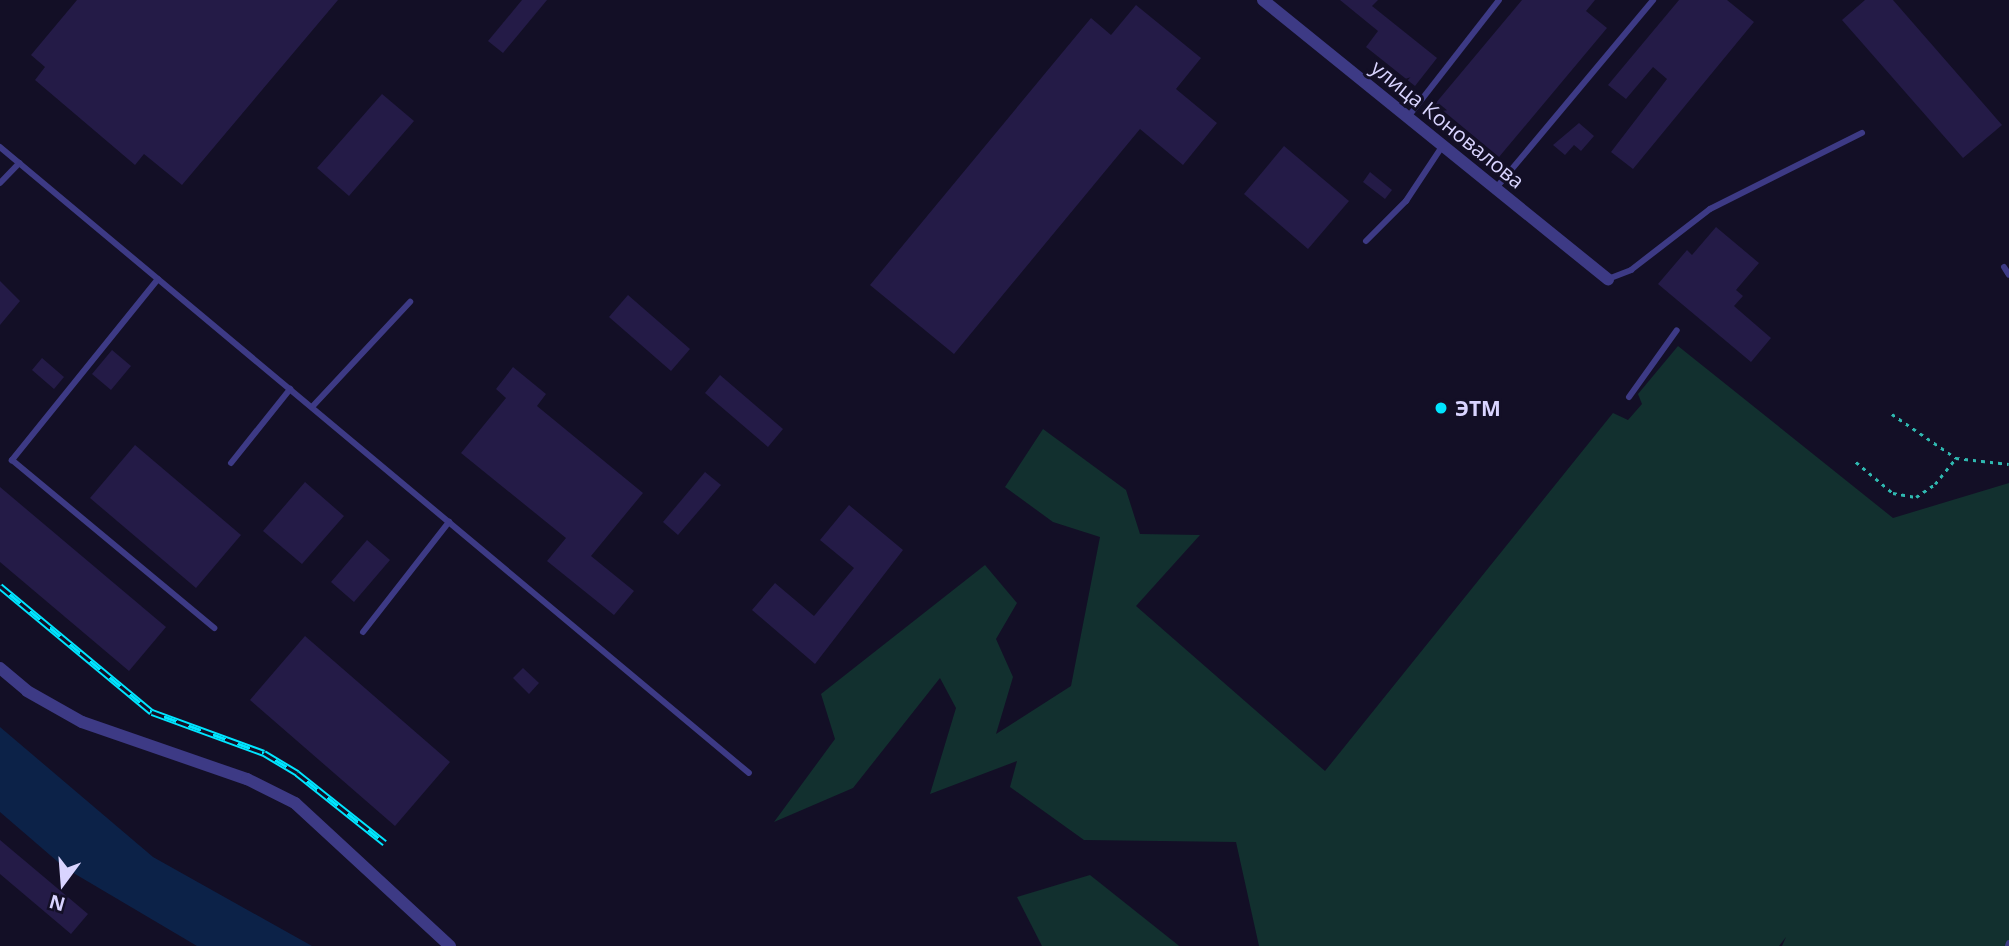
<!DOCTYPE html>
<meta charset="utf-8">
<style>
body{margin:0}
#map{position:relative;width:2009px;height:946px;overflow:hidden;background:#130f26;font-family:"Open Sans",sans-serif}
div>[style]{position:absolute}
.green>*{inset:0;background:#12302f}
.water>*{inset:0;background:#0c2248}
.building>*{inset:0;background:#241b47}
.path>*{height:2.5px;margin-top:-1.25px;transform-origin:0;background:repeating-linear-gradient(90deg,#2fb8b0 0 3.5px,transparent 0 8.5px)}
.service>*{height:6px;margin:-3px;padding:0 3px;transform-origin:3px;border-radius:3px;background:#3d3a85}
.minor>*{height:12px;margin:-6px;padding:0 6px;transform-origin:6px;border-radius:6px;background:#3d3a85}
.rail>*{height:7px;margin-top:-3.5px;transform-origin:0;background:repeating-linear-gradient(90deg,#130f26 0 13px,#00e5ff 0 26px);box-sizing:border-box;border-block:2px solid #00e5ff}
.dots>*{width:19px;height:19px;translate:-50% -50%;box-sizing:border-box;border:4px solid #130f26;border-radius:50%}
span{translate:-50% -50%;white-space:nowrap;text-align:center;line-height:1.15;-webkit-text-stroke:6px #130f26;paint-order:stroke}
.street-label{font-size:21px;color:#d9d4ff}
.poi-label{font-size:21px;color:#d9d4ff;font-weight:700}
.left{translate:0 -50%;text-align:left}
.north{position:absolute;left:28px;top:848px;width:70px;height:70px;-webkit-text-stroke:5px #130f26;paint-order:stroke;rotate:196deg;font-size:19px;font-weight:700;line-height:28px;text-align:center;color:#d9d4ff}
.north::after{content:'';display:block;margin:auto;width:24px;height:32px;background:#d9d4ff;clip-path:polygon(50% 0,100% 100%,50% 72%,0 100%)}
</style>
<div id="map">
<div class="green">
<i style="clip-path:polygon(1678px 346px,1893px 518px,2009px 483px,2009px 946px,1782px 946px,1786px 937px,1779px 946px,1259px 946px,1236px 842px,1084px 840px,1010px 787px,1017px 761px,930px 794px,956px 708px,940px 678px,853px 788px,774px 822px,835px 739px,821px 694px,985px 565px,1017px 603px,996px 639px,1013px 677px,996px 734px,1071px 686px,1100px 537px,1053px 522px,1005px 487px,1043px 429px,1126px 490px,1140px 534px,1200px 535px,1136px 606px,1325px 771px,1613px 413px,1628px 420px,1642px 404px,1638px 394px)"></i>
<i style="clip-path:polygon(1090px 875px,1178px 945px,1179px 946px,1042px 946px,1017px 897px)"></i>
</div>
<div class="water">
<i style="clip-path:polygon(0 727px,153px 857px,312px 946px,197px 946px,65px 868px,0 812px)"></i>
</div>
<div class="building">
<i style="clip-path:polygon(77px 0,338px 0,182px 185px,144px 154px,135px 165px,35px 80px,45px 67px,31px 55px)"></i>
<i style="clip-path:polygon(522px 0,547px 0,503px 53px,488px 41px)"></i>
<i style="clip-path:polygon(1340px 0,1378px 0,1372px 6px,1437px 58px,1415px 86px,1366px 47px,1378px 31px)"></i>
<i style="clip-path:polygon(1522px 0,1595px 0,1586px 11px,1607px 28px,1499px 157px,1435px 104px)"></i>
<i style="clip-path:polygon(1679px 0,1727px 0,1754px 22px,1633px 169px,1611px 152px,1667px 79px,1653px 67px,1626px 99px,1608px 85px)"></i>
<i style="clip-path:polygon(1865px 0,1893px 0,2002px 125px,1963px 158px,1842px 20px)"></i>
<i style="clip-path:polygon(1136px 5px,1201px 58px,1176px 89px,1217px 123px,1183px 165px,1140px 129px,954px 354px,870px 285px,1091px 18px,1111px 35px)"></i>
<i style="clip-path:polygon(382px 94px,414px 121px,349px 196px,317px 168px)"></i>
<i style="clip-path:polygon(1579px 123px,1594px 136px,1581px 151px,1574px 145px,1565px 155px,1553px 145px)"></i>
<i style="clip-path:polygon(1284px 146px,1349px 201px,1308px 249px,1244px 194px)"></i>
<i style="clip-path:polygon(1370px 172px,1392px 190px,1385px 199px,1363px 182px)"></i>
<i style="clip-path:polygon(1716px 227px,1759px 263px,1736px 290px,1743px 296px,1734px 306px,1771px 338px,1751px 362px,1658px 284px,1687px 250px,1692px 255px)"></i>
<i style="clip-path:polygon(0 281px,20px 301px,0 325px)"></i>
<i style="clip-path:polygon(628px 295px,690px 349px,671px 371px,609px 317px)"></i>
<i style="clip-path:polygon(112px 350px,131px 366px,111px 390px,92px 374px)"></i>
<i style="clip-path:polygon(42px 358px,64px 377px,54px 389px,32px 370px)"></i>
<i style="clip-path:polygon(513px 367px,546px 394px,537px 406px,643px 493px,591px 556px,634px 591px,614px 615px,547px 561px,566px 538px,461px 453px,506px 398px,496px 389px)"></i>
<i style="clip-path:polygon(720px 375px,783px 429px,768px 447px,705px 393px)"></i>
<i style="clip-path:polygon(135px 445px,241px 535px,196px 588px,90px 498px)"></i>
<i style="clip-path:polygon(705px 472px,721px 485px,678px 535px,663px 522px)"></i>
<i style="clip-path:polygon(305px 482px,344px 516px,302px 564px,263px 531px)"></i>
<i style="clip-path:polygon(0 487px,166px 627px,129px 671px,0 562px)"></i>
<i style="clip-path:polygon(849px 505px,903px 550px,815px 664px,752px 610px,775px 583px,814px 616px,854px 568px,820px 540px)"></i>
<i style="clip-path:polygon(367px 540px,390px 560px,354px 602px,331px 582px)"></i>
<i style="clip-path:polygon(305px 636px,450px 762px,395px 826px,250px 700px)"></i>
<i style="clip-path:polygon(523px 668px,539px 683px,529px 694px,513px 678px)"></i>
<i style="clip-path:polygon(0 840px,88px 914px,71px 934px,0 874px)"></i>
</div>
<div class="path">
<i style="left:1892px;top:414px;width:78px;rotate:34.5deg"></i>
<i style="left:1956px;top:458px;width:53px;rotate:6.5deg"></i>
<i style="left:1856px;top:462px;width:48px;rotate:40deg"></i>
<i style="left:1893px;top:493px;width:23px;rotate:10deg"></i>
<i style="left:1916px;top:497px;width:23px;rotate:-34deg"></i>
<i style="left:1935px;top:484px;width:33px;rotate:-51deg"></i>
</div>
<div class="service">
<i style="left:1408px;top:117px;width:148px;rotate:-52.1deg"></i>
<i style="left:0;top:147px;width:976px;rotate:39.89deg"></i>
<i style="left:0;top:183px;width:28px;rotate:-46deg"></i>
<i style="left:1496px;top:188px;width:245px;rotate:-50.1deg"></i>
<i style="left:1366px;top:241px;width:57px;rotate:-45deg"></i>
<i style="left:1406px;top:201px;width:67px;rotate:-56.5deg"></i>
<i style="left:2004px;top:267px;width:9px;rotate:58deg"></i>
<i style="left:158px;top:279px;width:233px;rotate:128.9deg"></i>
<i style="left:12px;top:460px;width:263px;rotate:39.7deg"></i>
<i style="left:1608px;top:279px;width:25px;rotate:-21deg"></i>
<i style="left:1631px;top:270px;width:100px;rotate:-37.7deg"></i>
<i style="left:1710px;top:209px;width:170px;rotate:-26.6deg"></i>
<i style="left:1629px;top:397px;width:82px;rotate:-54.4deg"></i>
<i style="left:312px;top:407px;width:144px;rotate:-47deg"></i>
<i style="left:231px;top:463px;width:95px;rotate:-51.4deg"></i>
<i style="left:363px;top:632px;width:140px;rotate:-52deg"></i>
<i style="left:2008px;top:946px;width:3px;rotate:-72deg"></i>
</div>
<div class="minor">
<i style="left:1263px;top:0;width:444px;rotate:39deg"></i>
<i style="left:0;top:668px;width:35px;rotate:40deg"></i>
<i style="left:27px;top:691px;width:63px;rotate:29.4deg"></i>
<i style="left:82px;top:722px;width:175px;rotate:19.1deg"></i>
<i style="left:247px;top:779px;width:54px;rotate:26.6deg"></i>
<i style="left:295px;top:803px;width:211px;rotate:42.7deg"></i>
</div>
<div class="rail">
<i style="left:0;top:586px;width:197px;rotate:39.7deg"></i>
<i style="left:152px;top:712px;width:119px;rotate:20.1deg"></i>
<i style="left:264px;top:753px;width:39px;rotate:31deg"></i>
<i style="left:297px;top:773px;width:112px;rotate:38.5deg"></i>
</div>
<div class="dots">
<i style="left:1441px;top:408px;background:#00e5ff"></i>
</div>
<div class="street-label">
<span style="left:1448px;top:124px;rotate:39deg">улица Коновалова</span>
</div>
<div class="poi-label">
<span class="left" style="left:1455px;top:408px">ЭТМ</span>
</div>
<div class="north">N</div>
</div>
